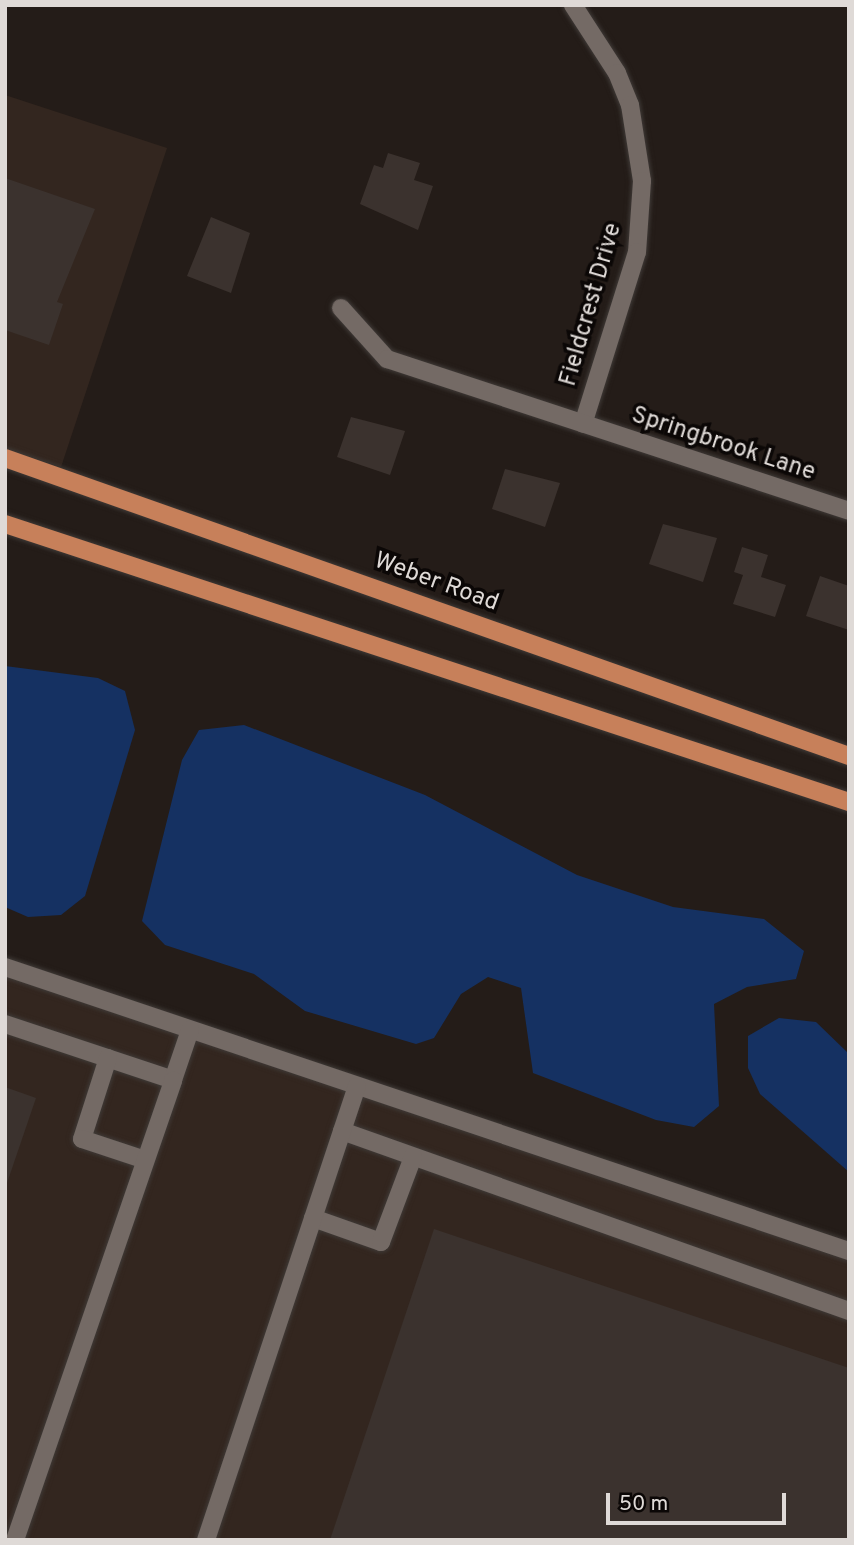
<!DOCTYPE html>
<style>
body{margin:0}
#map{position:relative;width:854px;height:1545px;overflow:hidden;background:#241c18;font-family:Overpass,sans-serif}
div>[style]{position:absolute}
.built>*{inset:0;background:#33261f}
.water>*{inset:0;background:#153162}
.building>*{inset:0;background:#3b322e}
.roads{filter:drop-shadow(0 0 2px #3f3a37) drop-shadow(0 0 2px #3f3a37)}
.minor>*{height:18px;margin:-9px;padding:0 9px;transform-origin:9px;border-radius:9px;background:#746a65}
.major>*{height:18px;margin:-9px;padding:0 9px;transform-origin:9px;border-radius:9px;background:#c7805a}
span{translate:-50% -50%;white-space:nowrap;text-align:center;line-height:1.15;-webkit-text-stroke:7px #0b0706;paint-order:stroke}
.street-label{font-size:24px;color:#dfdad7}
.frame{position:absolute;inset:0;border:7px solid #dfdad7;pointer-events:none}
.scale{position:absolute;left:606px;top:1493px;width:180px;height:32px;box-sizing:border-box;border:4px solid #dfdad7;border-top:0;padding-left:9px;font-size:21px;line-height:24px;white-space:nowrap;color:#dfdad7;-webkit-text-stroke:5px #0b0706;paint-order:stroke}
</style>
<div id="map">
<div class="built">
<i style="clip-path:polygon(5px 95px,167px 148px,61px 467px,5px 449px)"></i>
<i style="clip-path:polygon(5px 961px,849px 1249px,849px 1540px,5px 1540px)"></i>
</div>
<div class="water">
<i style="clip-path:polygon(5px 666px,98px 678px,125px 691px,135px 730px,85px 896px,61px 915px,28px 917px,5px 907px)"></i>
<i style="clip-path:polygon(244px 725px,425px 795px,577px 875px,673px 907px,764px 919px,804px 951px,796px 979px,747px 987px,714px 1004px,719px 1106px,694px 1127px,656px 1120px,533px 1073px,521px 988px,488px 977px,461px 994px,434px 1038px,416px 1044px,305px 1011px,254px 974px,165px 945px,142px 921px,182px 760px,199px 730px)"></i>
<i style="clip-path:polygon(779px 1018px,816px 1022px,849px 1054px,849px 1172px,760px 1094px,748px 1068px,748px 1036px)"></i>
</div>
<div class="building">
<i style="clip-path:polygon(388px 153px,420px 163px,414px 180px,433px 186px,418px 230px,360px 204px,374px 165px,383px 168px)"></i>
<i style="clip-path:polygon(5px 178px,95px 209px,57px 302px,63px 304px,49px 345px,5px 330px)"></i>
<i style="clip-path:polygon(211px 217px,250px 233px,231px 293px,187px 276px)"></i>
<i style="clip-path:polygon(351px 417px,405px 431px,390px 475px,337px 457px)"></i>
<i style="clip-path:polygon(505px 469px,560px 483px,545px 527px,492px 509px)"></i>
<i style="clip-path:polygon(663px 524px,717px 538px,703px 582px,649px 564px)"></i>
<i style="clip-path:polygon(742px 547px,768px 555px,761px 577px,786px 585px,775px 617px,733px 604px,743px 575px,734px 572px)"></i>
<i style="clip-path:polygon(820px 576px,849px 586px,849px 630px,806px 616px)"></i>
<i style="clip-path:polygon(5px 1087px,36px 1098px,6px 1186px,5px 1186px)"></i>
<i style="clip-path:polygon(434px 1229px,849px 1368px,849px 1540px,330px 1540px)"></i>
</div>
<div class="roads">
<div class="minor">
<i style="left:573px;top:5px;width:81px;rotate:57.1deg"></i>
<i style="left:617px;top:73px;width:35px;rotate:68deg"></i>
<i style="left:630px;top:105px;width:77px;rotate:81deg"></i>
<i style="left:642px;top:181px;width:71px;rotate:94deg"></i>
<i style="left:637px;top:252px;width:180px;rotate:107.4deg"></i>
<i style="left:341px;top:308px;width:69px;rotate:48deg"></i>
<i style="left:387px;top:359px;width:486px;rotate:18.2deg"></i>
<i style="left:5px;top:967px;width:891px;rotate:18.6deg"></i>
<i style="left:5px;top:1024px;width:177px;rotate:18.4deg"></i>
<i style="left:173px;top:1080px;width:53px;rotate:-71.2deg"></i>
<i style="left:108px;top:1058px;width:85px;rotate:107.8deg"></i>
<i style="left:82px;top:1139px;width:66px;rotate:18.4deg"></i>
<i style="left:342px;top:1131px;width:538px;rotate:19.55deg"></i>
<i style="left:313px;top:1218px;width:72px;rotate:19.4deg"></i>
<i style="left:381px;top:1242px;width:91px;rotate:-69.4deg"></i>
<i style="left:15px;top:1540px;width:486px;rotate:-71deg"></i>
<i style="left:206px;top:1540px;width:478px;rotate:-71.6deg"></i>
</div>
<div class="major">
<i style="left:5px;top:458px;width:895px;rotate:19.45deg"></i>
<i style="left:5px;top:524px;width:889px;rotate:18.23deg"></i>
</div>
</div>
<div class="street-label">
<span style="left:592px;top:305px;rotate:-74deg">Fieldcrest Drive</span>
<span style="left:723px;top:445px;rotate:18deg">Springbrook Lane</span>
<span style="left:436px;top:583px;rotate:20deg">Weber Road</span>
</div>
<div class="frame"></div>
<div class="scale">50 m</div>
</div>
